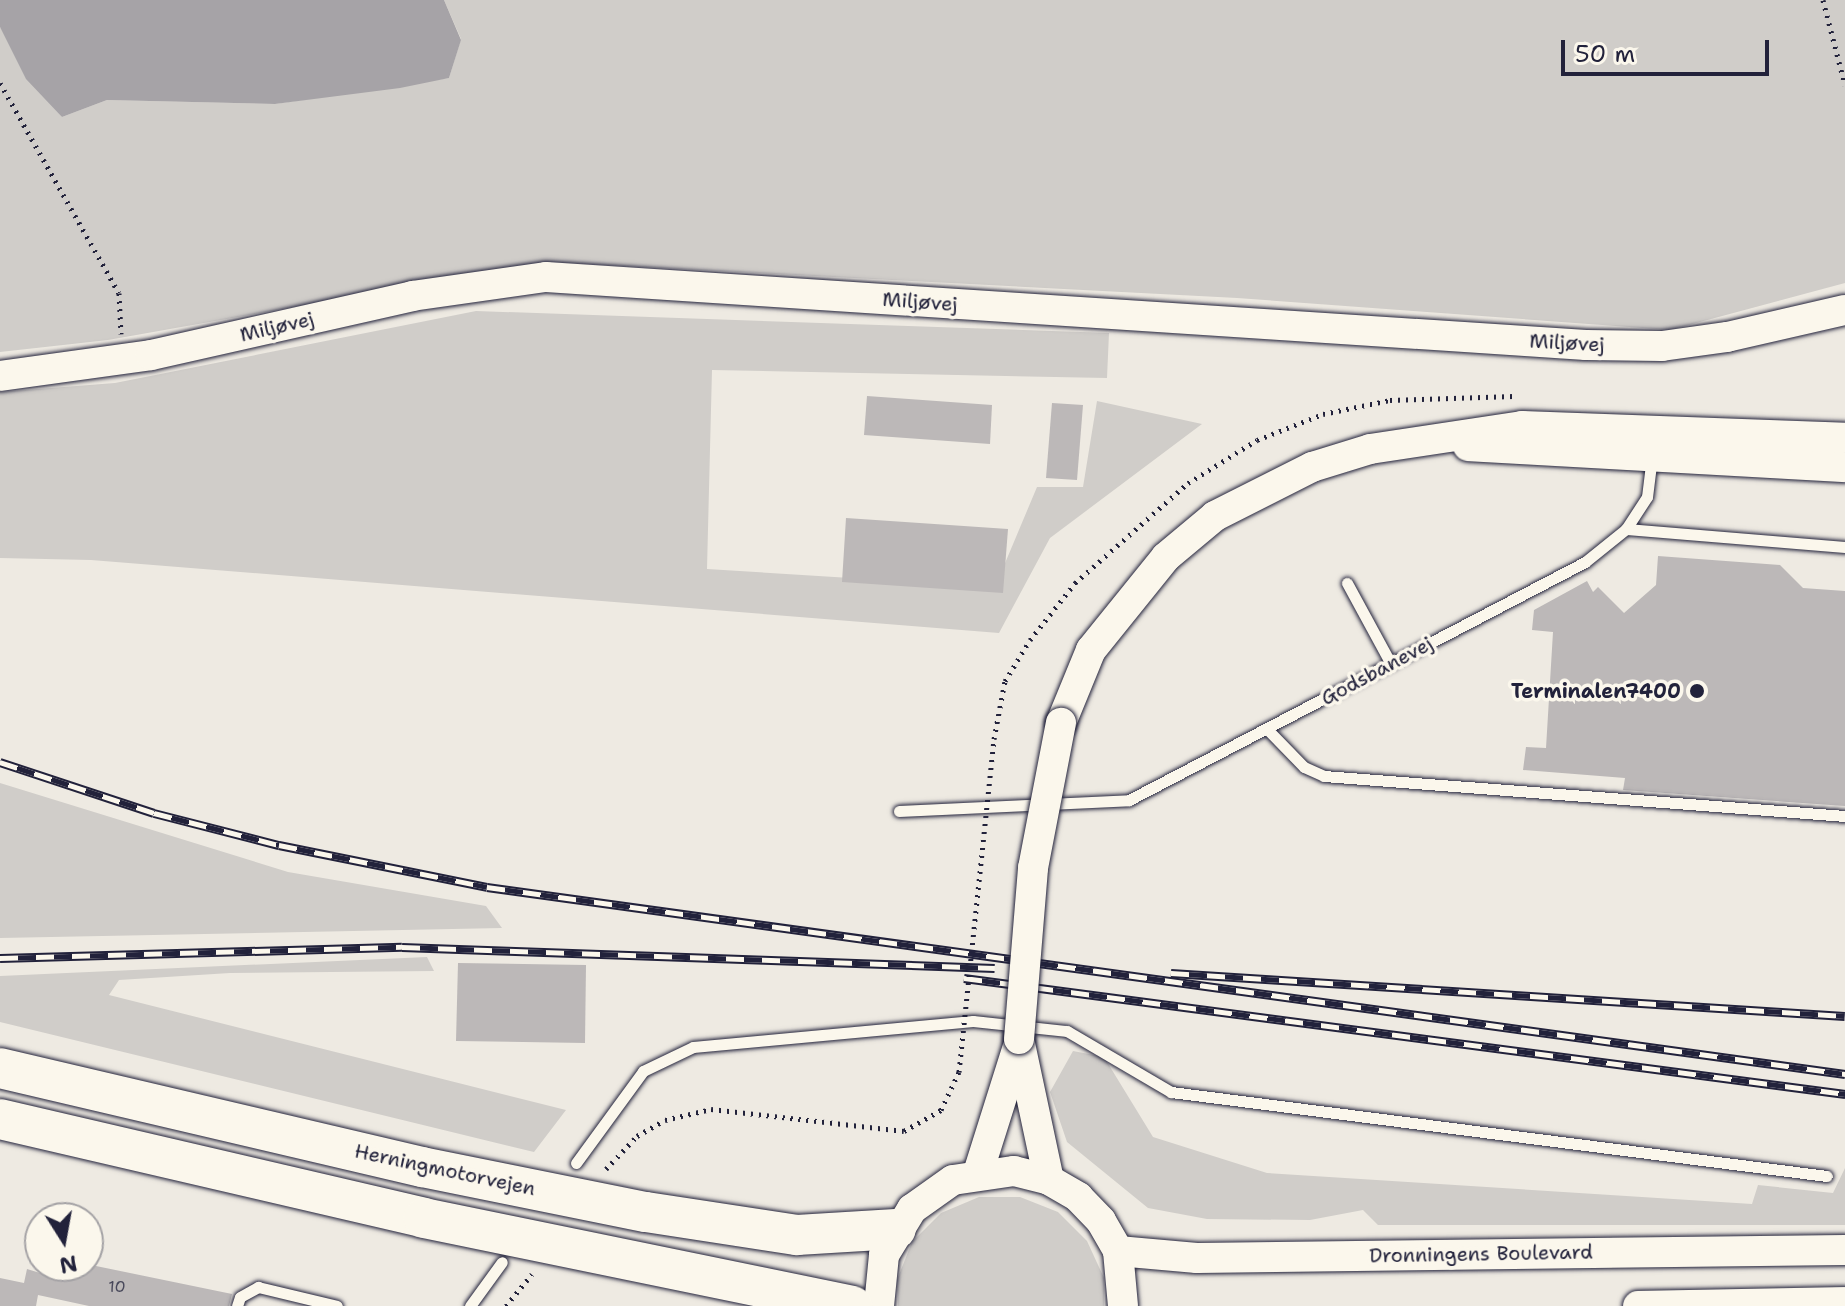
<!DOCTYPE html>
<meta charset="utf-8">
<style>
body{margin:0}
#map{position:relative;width:1845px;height:1306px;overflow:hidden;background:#eeeae2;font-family:"Shantell Sans",sans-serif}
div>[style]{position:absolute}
.green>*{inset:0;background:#d0cdc9}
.water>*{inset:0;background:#a6a3a7}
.building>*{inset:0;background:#bcb8b8}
.path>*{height:5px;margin-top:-2.5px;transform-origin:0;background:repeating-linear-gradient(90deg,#22223b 0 2px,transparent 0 8px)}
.roads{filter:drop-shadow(0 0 2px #22223b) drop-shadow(0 0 2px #22223b)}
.lane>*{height:11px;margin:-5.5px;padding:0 5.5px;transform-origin:5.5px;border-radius:5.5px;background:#fbf7ec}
.secondary>*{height:30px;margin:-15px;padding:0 15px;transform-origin:15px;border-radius:15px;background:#fbf7ec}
.highway>*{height:40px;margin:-20px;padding:0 20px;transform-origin:20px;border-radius:20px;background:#fbf7ec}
.rail>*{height:9px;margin-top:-4.5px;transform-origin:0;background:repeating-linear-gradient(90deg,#fbf7ec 0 18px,#22223b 0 36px);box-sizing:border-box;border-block:2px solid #22223b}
.path-bridge>*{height:5px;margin-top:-2.5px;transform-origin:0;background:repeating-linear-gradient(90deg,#22223b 0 2px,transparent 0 8px)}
.bridges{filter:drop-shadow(0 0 2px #22223b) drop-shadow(0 0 2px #22223b)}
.secondary-bridge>*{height:30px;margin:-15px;padding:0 15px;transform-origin:15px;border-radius:15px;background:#fbf7ec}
.dots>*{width:22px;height:22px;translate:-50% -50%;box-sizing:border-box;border:4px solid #fbf7ec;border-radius:50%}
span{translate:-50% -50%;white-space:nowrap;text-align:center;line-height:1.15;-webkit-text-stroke:7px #fbf7ec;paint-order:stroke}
.number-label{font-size:16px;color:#48485a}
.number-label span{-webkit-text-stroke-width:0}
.street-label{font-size:20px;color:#22223b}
.poi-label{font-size:20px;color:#22223b;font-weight:700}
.right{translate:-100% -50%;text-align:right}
.north{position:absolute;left:24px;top:1202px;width:80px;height:80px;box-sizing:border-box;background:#fbf7ec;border:2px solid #a4a2a5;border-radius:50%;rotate:169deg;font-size:22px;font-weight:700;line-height:32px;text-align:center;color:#22223b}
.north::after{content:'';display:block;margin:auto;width:28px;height:36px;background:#22223b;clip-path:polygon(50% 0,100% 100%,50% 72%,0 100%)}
.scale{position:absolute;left:1561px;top:40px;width:208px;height:36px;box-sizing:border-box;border:4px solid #22223b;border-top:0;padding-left:10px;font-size:24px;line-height:28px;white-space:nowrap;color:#22223b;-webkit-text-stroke:6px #fbf7ec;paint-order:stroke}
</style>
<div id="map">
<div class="green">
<i style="clip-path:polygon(444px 0,1845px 0,1845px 283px,1670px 330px,1237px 298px,547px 262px,108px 340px,0 352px,0 27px,62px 117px,107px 100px,275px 104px,449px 78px,461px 39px)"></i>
<i style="clip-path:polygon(476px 311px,1109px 333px,1107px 378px,712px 370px,707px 569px,995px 587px,1037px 487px,1083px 487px,1097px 401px,1202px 424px,1050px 538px,999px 633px,91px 560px,0 558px,0 392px,115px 383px)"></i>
<i style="clip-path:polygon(0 783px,288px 872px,486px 906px,502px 928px,0 938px)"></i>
<i style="clip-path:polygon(427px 957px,434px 971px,230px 973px,119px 980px,109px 995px,566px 1110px,534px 1152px,0 1022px,0 976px)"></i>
<i style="clip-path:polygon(1073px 1051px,1104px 1057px,1153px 1137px,1267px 1173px,1752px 1204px,1758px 1185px,1833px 1193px,1845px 1168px,1845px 1225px,1378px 1225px,1363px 1210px,1310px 1220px,1207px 1219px,1148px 1208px,1067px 1142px,1050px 1092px)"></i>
<i style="clip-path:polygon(979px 1197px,1020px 1197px,1058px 1212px,1087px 1241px,1104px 1278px,1104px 1306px,898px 1306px,897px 1280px,912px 1242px,941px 1213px)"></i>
</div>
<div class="water">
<i style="clip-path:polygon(0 0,444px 0,461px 40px,449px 78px,400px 88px,275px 104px,107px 100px,62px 117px,26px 79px,0 27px)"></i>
</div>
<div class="building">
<i style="clip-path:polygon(867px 396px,992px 405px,990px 444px,864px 435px)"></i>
<i style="clip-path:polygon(1052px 403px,1083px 405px,1077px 480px,1046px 478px)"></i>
<i style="clip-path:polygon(846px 518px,1008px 529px,1003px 593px,842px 582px)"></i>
<i style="clip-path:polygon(1658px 556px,1780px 565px,1803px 588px,1845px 591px,1845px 806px,1623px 790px,1625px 778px,1523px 770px,1526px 747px,1546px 748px,1553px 632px,1532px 630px,1534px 610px,1587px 581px,1593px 592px,1598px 587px,1624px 613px,1656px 585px)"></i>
<i style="clip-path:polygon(458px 963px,586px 965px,585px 1043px,456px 1041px)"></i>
<i style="clip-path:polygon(41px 1266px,96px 1266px,232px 1294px,229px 1306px,89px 1306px,38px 1295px,36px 1306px,0 1306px,0 1278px,24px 1283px,27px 1269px,40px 1273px)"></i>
</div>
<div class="path">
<i style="left:1823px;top:0;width:88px;rotate:75.5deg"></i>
<i style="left:0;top:83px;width:241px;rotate:60.5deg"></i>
<i style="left:119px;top:293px;width:41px;rotate:87.2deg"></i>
<i style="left:994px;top:739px;width:59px;rotate:-79.3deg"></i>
<i style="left:1005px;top:681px;width:48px;rotate:-58.6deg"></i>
<i style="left:1030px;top:640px;width:73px;rotate:-51.7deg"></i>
<i style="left:1075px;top:583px;width:151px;rotate:-41.5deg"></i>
<i style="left:1188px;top:483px;width:81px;rotate:-31.9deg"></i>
<i style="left:1257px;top:440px;width:71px;rotate:-21.5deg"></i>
<i style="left:1323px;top:414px;width:68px;rotate:-11.8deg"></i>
<i style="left:1390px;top:400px;width:124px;rotate:-1.8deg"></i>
<i style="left:606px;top:1169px;width:45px;rotate:-46.8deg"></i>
<i style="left:637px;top:1136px;width:32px;rotate:-30deg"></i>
<i style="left:665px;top:1120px;width:47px;rotate:-13.4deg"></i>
<i style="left:711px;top:1109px;width:194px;rotate:6.5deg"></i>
<i style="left:904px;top:1131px;width:43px;rotate:-29.6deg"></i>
<i style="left:941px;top:1110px;width:42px;rotate:-64.7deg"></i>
<i style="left:506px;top:1306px;width:41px;rotate:-50.9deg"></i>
</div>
<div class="roads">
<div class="lane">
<i style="left:1626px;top:529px;width:220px;rotate:4.7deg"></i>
<i style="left:1347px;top:583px;width:92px;rotate:61.5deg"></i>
<i style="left:1267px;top:729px;width:53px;rotate:45.8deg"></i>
<i style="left:1304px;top:767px;width:22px;rotate:24deg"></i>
<i style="left:1324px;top:776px;width:523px;rotate:4.39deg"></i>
<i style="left:899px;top:811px;width:230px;rotate:-2.7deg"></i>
<i style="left:1129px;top:800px;width:514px;rotate:-27.56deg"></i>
<i style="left:1585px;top:562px;width:53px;rotate:-38.8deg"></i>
<i style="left:1626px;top:529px;width:38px;rotate:-57deg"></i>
<i style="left:1647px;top:497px;width:39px;rotate:-83deg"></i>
<i style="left:576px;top:1163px;width:114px;rotate:-53.9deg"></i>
<i style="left:643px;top:1071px;width:55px;rotate:-25.6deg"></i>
<i style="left:693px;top:1047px;width:281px;rotate:-5.3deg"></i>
<i style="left:973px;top:1021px;width:95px;rotate:6.1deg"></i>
<i style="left:1067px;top:1031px;width:121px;rotate:30.4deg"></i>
<i style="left:1171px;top:1092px;width:661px;rotate:7.3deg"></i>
<i style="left:237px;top:1306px;width:9px;rotate:-72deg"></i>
<i style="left:240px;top:1297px;width:21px;rotate:-29deg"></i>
<i style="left:258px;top:1287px;width:81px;rotate:13.5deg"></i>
<i style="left:470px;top:1306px;width:54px;rotate:-54deg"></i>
</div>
<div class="secondary">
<i style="left:0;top:376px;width:152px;rotate:-7.9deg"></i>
<i style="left:151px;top:355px;width:268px;rotate:-12.7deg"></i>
<i style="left:412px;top:296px;width:135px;rotate:-8.1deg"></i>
<i style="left:546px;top:277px;width:1042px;rotate:3.74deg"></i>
<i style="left:1586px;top:345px;width:76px;rotate:0.8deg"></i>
<i style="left:1662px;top:346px;width:66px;rotate:-7.9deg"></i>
<i style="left:1727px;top:337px;width:121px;rotate:-12.9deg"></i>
<i style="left:1468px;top:446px;width:378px;rotate:3.2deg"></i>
<i style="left:1061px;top:723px;width:79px;rotate:-67.7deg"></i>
<i style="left:1091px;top:650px;width:119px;rotate:-51.1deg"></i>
<i style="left:1166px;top:557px;width:64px;rotate:-39.9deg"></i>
<i style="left:1215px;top:516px;width:109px;rotate:-26.8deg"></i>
<i style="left:1312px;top:467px;width:61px;rotate:-17.2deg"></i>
<i style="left:1370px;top:449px;width:154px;rotate:-8.6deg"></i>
<i style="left:1522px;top:426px;width:323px;rotate:2.1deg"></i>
<i style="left:1019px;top:1039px;width:144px;rotate:78deg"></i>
<i style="left:978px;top:1173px;width:130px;rotate:-72.5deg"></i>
<i style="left:1118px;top:1251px;width:79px;rotate:5.1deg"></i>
<i style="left:1197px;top:1258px;width:648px;rotate:-0.71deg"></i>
<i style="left:879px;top:1306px;width:51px;rotate:-84.4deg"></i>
<i style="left:884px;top:1255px;width:54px;rotate:-58.7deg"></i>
<i style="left:912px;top:1209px;width:50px;rotate:-35.3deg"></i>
<i style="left:953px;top:1180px;width:62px;rotate:-8.4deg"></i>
<i style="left:1014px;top:1171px;width:36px;rotate:14deg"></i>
<i style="left:1049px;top:1180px;width:34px;rotate:30deg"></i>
<i style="left:1078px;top:1197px;width:33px;rotate:46deg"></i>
<i style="left:1101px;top:1221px;width:34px;rotate:60deg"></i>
<i style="left:1118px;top:1251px;width:55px;rotate:84.8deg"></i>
<i style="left:1638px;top:1306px;width:207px;rotate:-1.1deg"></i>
</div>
<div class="highway">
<i style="left:0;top:1068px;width:433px;rotate:13.2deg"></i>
<i style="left:422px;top:1167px;width:228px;rotate:11.4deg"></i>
<i style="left:646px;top:1212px;width:153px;rotate:8.7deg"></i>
<i style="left:797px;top:1235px;width:99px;rotate:-3.5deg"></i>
<i style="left:0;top:1119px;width:435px;rotate:13.1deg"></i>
<i style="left:424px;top:1218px;width:437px;rotate:11.6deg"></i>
</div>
</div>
<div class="rail">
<i style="left:0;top:762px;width:162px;rotate:18.3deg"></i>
<i style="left:154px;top:813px;width:129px;rotate:14.4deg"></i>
<i style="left:279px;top:845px;width:212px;rotate:11.4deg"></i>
<i style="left:487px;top:887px;width:1371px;rotate:7.84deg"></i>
<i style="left:0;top:958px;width:402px;rotate:-1.6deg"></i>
<i style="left:402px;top:947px;width:593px;rotate:2.03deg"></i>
<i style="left:1171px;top:973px;width:675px;rotate:3.65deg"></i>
<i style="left:964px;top:978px;width:889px;rotate:7.5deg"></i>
</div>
<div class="path-bridge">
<i style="left:959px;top:1072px;width:335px;rotate:-84deg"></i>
</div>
<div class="bridges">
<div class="secondary-bridge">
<i style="left:1019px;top:1039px;width:172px;rotate:-85.3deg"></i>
<i style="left:1033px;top:868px;width:148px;rotate:-79.1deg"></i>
</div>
</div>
<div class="dots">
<i style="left:1697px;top:691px;background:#22223b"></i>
</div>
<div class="number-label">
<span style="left:117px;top:1287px">10</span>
</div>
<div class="street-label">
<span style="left:920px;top:302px;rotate:4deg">Miljøvej</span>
<span style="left:277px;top:327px;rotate:-13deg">Miljøvej</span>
<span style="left:1567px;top:343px;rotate:3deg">Miljøvej</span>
<span style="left:1377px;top:671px;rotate:-28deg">Godsbanevej</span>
<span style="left:445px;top:1170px;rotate:12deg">Herningmotorvejen</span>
<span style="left:1481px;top:1254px;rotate:-1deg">Dronningens Boulevard</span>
</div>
<div class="poi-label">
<span class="right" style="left:1681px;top:691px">Terminalen7400</span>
</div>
<div class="north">N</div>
<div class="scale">50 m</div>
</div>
